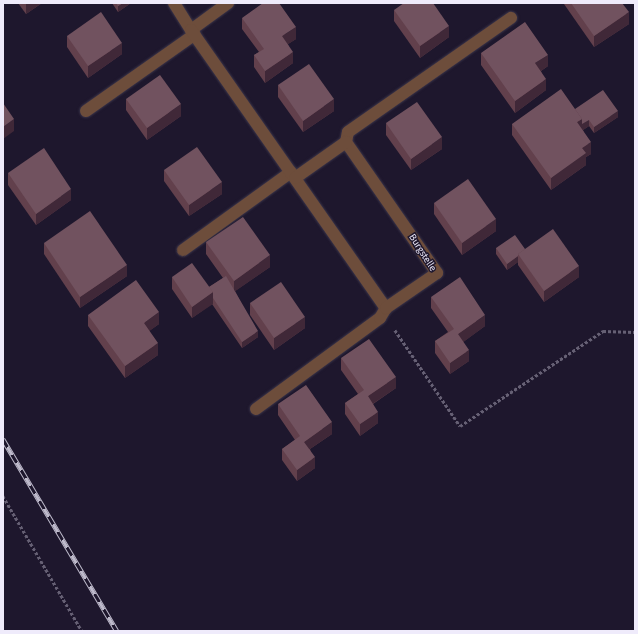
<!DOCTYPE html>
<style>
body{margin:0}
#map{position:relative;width:638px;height:634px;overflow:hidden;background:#1e172d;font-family:"Source Sans 3",sans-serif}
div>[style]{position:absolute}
.path>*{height:2.5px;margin-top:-1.25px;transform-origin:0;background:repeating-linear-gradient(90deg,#666074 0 3px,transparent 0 5px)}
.roads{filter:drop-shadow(0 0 1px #3b354a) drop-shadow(0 0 1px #3b354a)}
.lane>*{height:12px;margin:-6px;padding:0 6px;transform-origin:6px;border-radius:6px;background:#6d4d3b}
.street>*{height:12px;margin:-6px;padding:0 6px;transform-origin:6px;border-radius:6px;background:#6d4d3b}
.rail>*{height:4.5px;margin-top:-2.25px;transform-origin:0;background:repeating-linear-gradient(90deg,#1e172d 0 9px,#bebacb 0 18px);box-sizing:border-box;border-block:1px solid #bebacb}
.wall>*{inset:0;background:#62404c}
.shaded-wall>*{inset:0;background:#402838}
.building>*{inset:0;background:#71525f}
span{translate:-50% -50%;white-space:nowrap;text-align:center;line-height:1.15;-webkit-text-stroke:3px #1e172d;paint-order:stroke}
.street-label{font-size:10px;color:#efebfb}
.frame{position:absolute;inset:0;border:4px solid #efebfb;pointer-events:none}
</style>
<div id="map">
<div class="path">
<i style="left:395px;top:330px;width:116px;rotate:55.9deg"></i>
<i style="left:460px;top:426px;width:172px;rotate:-33.6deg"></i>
<i style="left:603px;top:331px;width:32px;rotate:2deg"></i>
<i style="left:3px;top:496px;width:156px;rotate:59.7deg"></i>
</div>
<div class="roads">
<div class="lane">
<i style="left:86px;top:111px;width:133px;rotate:-35.2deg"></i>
<i style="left:346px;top:142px;width:10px;rotate:-79deg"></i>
<i style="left:348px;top:132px;width:199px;rotate:-35deg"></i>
<i style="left:183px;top:250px;width:133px;rotate:-35.8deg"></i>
<i style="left:256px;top:409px;width:154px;rotate:-36.3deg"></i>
<i style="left:380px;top:318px;width:12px;rotate:-59deg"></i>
</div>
<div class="street">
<i style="left:174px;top:3px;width:32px;rotate:58deg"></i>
<i style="left:191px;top:30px;width:46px;rotate:-36.1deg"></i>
<i style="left:191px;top:30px;width:340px;rotate:55deg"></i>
<i style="left:386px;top:308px;width:62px;rotate:-34.5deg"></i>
<i style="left:437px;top:273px;width:160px;rotate:-124.8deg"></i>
<i style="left:346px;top:142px;width:62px;rotate:144.8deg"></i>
</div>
</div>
<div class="rail">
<i style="left:3px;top:439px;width:223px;rotate:59.3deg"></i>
</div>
<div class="wall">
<i style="clip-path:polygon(18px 3px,42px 3px,26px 14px)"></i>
<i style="clip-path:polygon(112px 3px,131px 3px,118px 12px)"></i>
<i style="clip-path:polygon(564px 3px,622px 3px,629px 24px,594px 47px,564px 4px)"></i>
<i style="clip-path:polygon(394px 10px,449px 37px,420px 58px,394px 21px)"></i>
<i style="clip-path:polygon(242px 18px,296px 39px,288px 44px,293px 63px,265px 83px,254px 67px,254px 55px,259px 52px,242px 29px)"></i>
<i style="clip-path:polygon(67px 36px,122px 54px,88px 78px,67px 47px)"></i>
<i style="clip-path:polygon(481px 53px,548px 66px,541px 71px,546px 90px,515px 113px,481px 65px)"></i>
<i style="clip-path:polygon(278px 85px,334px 111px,303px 132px,278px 97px)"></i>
<i style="clip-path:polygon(126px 99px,181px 116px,147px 140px,126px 110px)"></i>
<i style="clip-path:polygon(575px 109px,618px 117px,594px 133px,589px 126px,583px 130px,591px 154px,586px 157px,586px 165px,551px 190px,512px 135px,512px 124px)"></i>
<i style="clip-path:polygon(386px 123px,442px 149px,411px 170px,386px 135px)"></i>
<i style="clip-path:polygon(164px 170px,222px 194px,189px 216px,164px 181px)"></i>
<i style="clip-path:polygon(8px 173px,71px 200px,36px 225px,8px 185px)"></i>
<i style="clip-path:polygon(434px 203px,496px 231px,462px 255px,434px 214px)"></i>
<i style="clip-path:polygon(206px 242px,270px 267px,235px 291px,258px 337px,242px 348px,212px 304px,192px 318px,172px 289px,172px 277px,209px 287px,223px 278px,206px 254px)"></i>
<i style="clip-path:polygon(44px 243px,127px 276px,80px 308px,44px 254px)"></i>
<i style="clip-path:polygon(496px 248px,525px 249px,579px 277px,544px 302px,518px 265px,518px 262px,507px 270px,496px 254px)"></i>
<i style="clip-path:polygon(431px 297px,485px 326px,463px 342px,469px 361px,450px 374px,435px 353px,435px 341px,448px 332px,431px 308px)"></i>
<i style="clip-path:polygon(250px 303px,305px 328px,274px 350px,250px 315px)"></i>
<i style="clip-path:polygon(88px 315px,159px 324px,149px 331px,158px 355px,125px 378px,88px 326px)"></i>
<i style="clip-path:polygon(341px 358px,396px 388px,373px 404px,378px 423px,360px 436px,345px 414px,345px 403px,358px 394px,341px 370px)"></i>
<i style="clip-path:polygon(278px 404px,332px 434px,310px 449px,315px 468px,297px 481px,282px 460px,282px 449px,295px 440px,278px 415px)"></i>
</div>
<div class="shaded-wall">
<i style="clip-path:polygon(26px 3px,42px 3px,26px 14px)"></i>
<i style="clip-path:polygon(123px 3px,131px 3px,118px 12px,118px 6px)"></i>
<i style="clip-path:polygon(629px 12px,629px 24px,594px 47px,594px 36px)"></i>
<i style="clip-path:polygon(449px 26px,449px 37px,420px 58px,420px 46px)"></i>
<i style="clip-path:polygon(296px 27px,296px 39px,282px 48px,282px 36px)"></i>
<i style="clip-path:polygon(122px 43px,122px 54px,88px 78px,88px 66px)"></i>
<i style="clip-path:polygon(293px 52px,293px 63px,265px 83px,265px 71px)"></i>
<i style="clip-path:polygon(548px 55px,548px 66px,535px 75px,535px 63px)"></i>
<i style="clip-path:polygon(546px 79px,546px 90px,515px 113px,515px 101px)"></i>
<i style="clip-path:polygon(334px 99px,334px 111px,303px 132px,303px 121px)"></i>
<i style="clip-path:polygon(181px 104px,181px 116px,147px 140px,147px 128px)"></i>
<i style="clip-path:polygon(618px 111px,618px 117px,594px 133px,594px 127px)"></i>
<i style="clip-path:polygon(14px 119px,14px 131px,3px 139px,3px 127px)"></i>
<i style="clip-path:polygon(582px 119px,589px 120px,589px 126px,577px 134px,577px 122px)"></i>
<i style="clip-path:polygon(442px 137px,442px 149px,411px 170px,411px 159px)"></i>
<i style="clip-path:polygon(591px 142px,591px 154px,586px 157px,586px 165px,551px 190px,551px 178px,582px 148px)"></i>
<i style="clip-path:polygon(222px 182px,222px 194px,189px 216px,189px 205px)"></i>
<i style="clip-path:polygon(71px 189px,71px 200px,36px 225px,36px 214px)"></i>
<i style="clip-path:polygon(496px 219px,496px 231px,462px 255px,462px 243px)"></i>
<i style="clip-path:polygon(270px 255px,270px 267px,234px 292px,234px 281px)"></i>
<i style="clip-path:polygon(518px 256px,518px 262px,507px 270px,507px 264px)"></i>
<i style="clip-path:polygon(127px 265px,127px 276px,80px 308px,80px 297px)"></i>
<i style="clip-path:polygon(579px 266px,579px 277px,544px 302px,544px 291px)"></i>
<i style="clip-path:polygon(213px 292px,213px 304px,192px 318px,192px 307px)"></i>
<i style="clip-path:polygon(159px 312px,159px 324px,144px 335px,144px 323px)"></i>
<i style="clip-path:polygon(485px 315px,485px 326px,458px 346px,458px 334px)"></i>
<i style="clip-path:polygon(305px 317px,305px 328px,274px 350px,274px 338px)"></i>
<i style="clip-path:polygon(258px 331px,258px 337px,242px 348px,242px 342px)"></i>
<i style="clip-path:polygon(158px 343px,158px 355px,125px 378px,125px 366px)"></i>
<i style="clip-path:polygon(469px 350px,469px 361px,450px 374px,450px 363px)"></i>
<i style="clip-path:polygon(396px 377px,396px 388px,368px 407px,368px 396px)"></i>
<i style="clip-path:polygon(378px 412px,378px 423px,360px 436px,360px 424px)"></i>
<i style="clip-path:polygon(332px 422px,332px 434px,304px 453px,304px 442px)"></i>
<i style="clip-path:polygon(315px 457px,315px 468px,297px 481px,297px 470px)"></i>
</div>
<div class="building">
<i style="clip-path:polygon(116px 3px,123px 3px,118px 6px)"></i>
<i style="clip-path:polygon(263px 3px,279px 3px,296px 27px,282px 36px,293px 52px,265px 71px,254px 55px,264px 49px,242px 18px)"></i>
<i style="clip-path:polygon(404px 3px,433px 3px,449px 26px,420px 46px,394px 10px)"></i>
<i style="clip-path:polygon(571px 3px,622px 3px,629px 12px,594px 36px)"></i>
<i style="clip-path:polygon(101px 12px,122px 43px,88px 66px,67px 36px)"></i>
<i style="clip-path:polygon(525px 22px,548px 55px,535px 63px,546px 79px,515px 101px,481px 53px)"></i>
<i style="clip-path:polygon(309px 64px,334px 99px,303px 121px,278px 85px)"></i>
<i style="clip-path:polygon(160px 75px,181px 104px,147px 128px,126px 99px)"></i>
<i style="clip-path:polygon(561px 89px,582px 119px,577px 122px,591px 142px,582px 148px,586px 153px,551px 178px,512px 124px)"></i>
<i style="clip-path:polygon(603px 90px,618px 111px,594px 127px,589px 120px,582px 124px,582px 119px,575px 109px)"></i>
<i style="clip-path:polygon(417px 102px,442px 137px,411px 159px,386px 123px)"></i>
<i style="clip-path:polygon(3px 103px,14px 119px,3px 127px)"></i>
<i style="clip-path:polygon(197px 147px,222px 182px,189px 205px,164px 170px)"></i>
<i style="clip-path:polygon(44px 148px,71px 189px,36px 214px,8px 173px)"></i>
<i style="clip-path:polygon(468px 179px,496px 219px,462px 243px,434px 203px)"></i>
<i style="clip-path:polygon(90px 211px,127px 265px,80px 297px,44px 243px)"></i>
<i style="clip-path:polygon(243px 217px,270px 255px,234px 281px,206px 242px)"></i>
<i style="clip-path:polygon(553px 229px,579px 266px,544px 291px,518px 254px)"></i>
<i style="clip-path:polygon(515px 235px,525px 249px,518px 254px,518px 256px,507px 264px,496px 248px)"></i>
<i style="clip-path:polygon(192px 263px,213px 292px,192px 307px,172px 277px)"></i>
<i style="clip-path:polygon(226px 276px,258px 331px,242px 342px,213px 298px,213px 292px,209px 287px)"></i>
<i style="clip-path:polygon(460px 277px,485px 315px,458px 334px,469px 350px,450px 363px,435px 341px,454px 329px,431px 297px)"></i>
<i style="clip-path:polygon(136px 280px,159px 312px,144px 323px,158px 343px,125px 366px,88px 315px)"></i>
<i style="clip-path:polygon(281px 282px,305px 317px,274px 338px,250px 303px)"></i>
<i style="clip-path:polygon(369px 339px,396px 377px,368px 396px,378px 412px,360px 424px,345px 403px,364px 390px,341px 358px)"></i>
<i style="clip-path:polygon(306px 385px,332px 422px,304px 442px,315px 457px,297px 470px,282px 449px,300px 436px,278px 404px)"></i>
</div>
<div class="street-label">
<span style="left:422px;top:253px;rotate:57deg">Burgstelle</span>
</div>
<div class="frame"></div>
</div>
